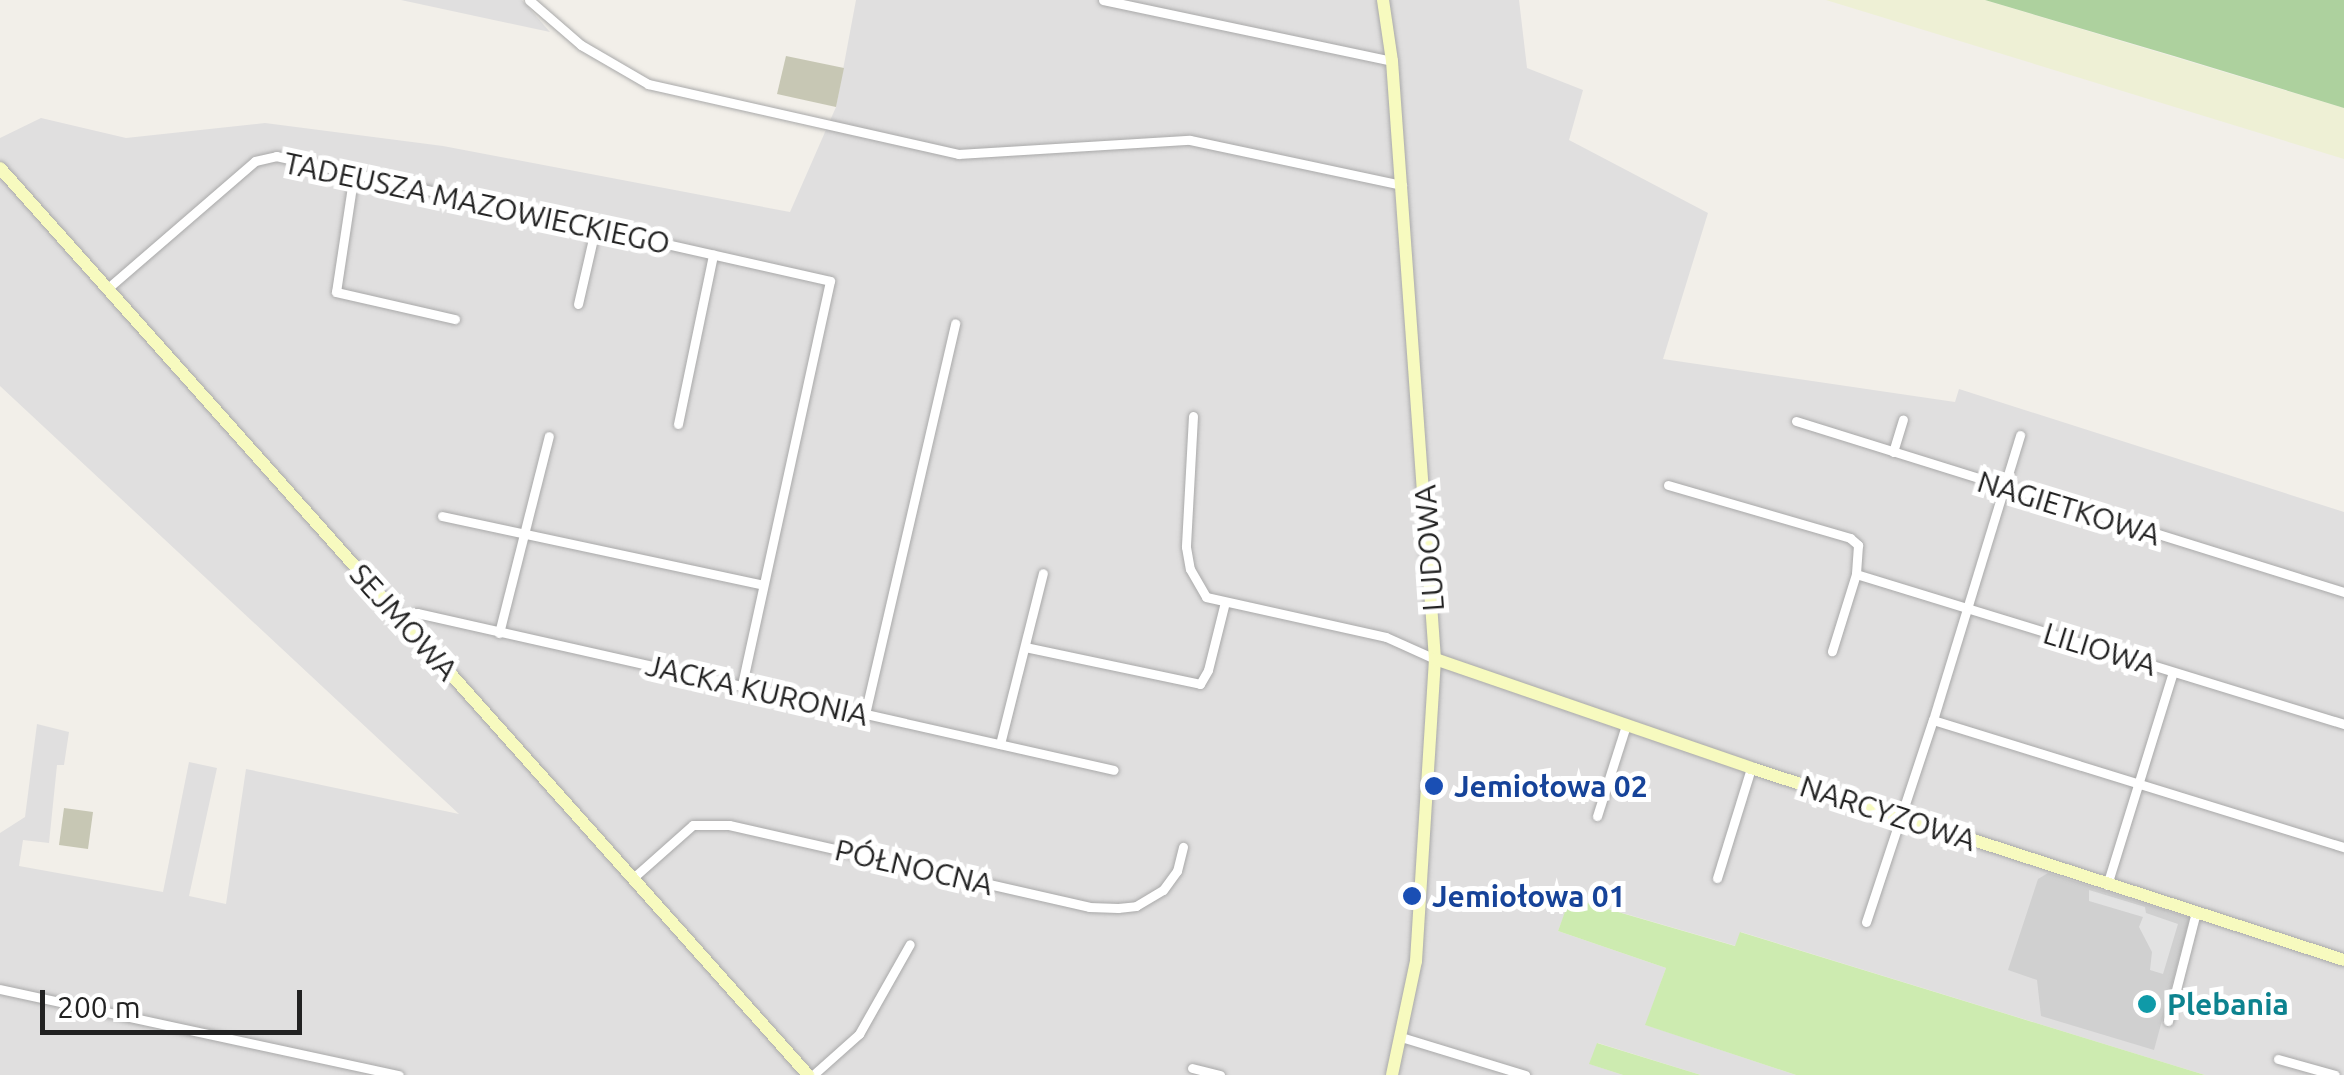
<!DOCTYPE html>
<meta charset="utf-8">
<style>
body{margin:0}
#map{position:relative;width:2344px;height:1075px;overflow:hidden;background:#f2efe9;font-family:Ubuntu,sans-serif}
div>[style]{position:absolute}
.residential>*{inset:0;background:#e0dfdf}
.religious>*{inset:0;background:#d0d0d0}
.construction>*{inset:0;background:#c7c7b4}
.farmland>*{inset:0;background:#eef0d5}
.grass>*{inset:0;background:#cdebb0}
.forest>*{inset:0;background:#add19e}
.parking>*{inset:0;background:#e2e2e2}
.roads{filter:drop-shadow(0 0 2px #a9a9a9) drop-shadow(0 0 2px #a9a9a9)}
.street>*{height:9px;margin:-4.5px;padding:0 4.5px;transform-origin:4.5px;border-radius:4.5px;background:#fff}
.secondary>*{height:12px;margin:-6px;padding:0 6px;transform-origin:6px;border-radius:6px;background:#f7fabf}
.dots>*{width:28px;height:28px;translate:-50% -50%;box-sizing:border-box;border:5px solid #fff;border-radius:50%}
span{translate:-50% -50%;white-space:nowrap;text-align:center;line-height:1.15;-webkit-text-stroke:10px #fff;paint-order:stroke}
.street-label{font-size:30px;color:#222}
.transit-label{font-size:30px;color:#164399;font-weight:700}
.left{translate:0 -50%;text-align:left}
.culture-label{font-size:30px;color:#0d838f;font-weight:700}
.scale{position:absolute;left:40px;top:990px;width:262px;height:45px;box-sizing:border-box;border:5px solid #222;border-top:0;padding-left:12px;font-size:30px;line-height:35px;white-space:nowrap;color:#222;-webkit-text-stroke:8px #fff;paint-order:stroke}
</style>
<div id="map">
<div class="residential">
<i style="clip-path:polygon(401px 0,522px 0,550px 32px)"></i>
<i style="clip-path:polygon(856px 0,1519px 0,1527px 68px,1583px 90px,1569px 140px,1708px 213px,1663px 359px,1955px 402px,1959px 389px,2344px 512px,2344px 1075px,2205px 1075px,1741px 932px,1736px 946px,1571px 898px,1558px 931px,1666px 968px,1646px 1025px,1796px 1075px,1701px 1075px,1598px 1043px,1590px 1064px,1623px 1075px,0 1075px,0 833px,25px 817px,37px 724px,69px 732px,64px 765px,57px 765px,49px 843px,23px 840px,19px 866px,163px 892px,189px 762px,217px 768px,189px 896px,226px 904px,246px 769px,459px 814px,0 386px,0 138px,41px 118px,126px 138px,265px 123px,443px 146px,790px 212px,836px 107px)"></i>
</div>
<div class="religious">
<i style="clip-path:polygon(2048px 873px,2190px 918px,2154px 1050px,2041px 1016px,2037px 980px,2008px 970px,2038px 879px)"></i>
</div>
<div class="construction">
<i style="clip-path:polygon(786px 56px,844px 68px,836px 107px,777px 94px)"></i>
<i style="clip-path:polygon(64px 808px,93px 812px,88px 849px,59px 845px)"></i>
</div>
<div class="farmland">
<i style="clip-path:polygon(1826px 0,1985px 0,2344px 108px,2344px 159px)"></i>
</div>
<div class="grass">
<i style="clip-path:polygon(1570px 898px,1735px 946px,1740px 932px,2205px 1075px,1796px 1075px,1645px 1025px,1666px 968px,1558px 931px)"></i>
<i style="clip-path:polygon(1597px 1043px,1701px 1075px,1623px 1075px,1589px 1064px)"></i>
</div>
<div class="forest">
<i style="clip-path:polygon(1985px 0,2344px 0,2344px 108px,2174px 56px)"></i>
</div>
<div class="parking">
<i style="clip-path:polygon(2089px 890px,2145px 907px,2146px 913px,2178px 924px,2163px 974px,2150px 970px,2152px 952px,2139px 927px,2143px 917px,2089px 901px)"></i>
</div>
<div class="roads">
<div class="street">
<i style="left:529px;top:0;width:69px;rotate:40.9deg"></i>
<i style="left:581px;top:45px;width:78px;rotate:30.2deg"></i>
<i style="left:648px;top:84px;width:318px;rotate:12.7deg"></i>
<i style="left:958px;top:154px;width:232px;rotate:-3.5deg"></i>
<i style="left:1190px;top:140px;width:217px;rotate:12deg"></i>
<i style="left:1103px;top:0;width:295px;rotate:11.9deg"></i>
<i style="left:354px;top:173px;width:120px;rotate:98.6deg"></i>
<i style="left:336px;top:292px;width:122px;rotate:12.8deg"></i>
<i style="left:108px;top:288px;width:194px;rotate:-40.8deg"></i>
<i style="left:255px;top:161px;width:22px;rotate:-13deg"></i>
<i style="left:276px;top:156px;width:568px;rotate:12.71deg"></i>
<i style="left:830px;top:281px;width:413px;rotate:102.3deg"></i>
<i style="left:578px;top:304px;width:76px;rotate:-77.1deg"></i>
<i style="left:1193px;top:416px;width:131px;rotate:93.1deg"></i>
<i style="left:1186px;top:547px;width:22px;rotate:80deg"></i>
<i style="left:1190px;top:569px;width:32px;rotate:60deg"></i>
<i style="left:1206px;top:597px;width:184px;rotate:12.5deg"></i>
<i style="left:1386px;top:637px;width:54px;rotate:24.2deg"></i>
<i style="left:1796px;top:421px;width:574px;rotate:17.33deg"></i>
<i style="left:678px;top:424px;width:173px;rotate:-78.3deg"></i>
<i style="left:1893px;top:452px;width:34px;rotate:-73deg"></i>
<i style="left:1668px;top:485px;width:190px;rotate:16.2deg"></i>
<i style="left:1850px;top:538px;width:11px;rotate:41deg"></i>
<i style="left:1858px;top:545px;width:29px;rotate:94deg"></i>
<i style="left:1856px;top:574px;width:81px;rotate:107.3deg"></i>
<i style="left:442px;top:516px;width:328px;rotate:12.1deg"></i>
<i style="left:1856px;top:574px;width:511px;rotate:17.09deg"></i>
<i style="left:402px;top:619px;width:16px;rotate:-22deg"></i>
<i style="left:417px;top:613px;width:714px;rotate:12.69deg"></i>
<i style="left:499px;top:633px;width:203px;rotate:-75.8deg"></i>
<i style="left:1025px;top:647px;width:179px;rotate:11.9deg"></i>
<i style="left:1200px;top:684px;width:16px;rotate:-60deg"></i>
<i style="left:1208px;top:670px;width:70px;rotate:-76deg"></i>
<i style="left:865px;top:714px;width:401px;rotate:-77deg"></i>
<i style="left:1933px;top:720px;width:430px;rotate:17.2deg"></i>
<i style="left:1000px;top:744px;width:176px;rotate:-75.9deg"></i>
<i style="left:1597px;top:816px;width:96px;rotate:-72.3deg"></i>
<i style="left:633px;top:878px;width:80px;rotate:-41.5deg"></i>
<i style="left:693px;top:825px;width:36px"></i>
<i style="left:729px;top:825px;width:369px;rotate:12.8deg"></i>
<i style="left:1089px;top:907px;width:29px;rotate:2deg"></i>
<i style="left:1118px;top:908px;width:18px;rotate:-6deg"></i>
<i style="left:1136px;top:906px;width:31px;rotate:-31deg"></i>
<i style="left:1163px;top:890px;width:24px;rotate:-54deg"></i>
<i style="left:1177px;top:871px;width:25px;rotate:-76deg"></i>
<i style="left:1717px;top:878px;width:115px;rotate:-72.8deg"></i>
<i style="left:2107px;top:885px;width:223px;rotate:-72.8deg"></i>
<i style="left:1866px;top:922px;width:213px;rotate:-71.7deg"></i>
<i style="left:1933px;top:720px;width:298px;rotate:-73deg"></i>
<i style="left:0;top:989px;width:408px;rotate:12.2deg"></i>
<i style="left:2168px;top:1021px;width:113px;rotate:-75.6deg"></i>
<i style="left:1401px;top:1037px;width:130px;rotate:17deg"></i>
<i style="left:2278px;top:1059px;width:59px;rotate:15.7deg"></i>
<i style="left:1192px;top:1068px;width:29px;rotate:14deg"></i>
<i style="left:813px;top:1075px;width:62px;rotate:-41.7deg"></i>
<i style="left:859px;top:1034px;width:103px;rotate:-60.5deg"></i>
</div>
<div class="secondary">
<i style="left:1383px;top:0;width:62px;rotate:81.6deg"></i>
<i style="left:1392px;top:61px;width:600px;rotate:85.89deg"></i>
<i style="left:1435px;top:659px;width:303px;rotate:93.6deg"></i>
<i style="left:1416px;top:961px;width:116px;rotate:101.9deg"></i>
<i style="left:0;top:168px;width:1215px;rotate:48.3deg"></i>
<i style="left:1435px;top:659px;width:334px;rotate:19deg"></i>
<i style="left:1751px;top:768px;width:623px;rotate:17.94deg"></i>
</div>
</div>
<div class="dots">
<i style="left:1434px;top:786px;background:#1a4fb4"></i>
<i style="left:1412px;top:896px;background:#1a4fb4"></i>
<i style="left:2147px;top:1004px;background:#0f9aa8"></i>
</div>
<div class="street-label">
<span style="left:477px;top:203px;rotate:12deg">TADEUSZA MAZOWIECKIEGO</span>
<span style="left:2069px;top:508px;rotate:17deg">NAGIETKOWA</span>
<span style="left:1429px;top:548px;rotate:-94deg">LUDOWA</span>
<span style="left:404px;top:622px;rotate:48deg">SEJMOWA</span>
<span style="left:2100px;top:649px;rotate:17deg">LILIOWA</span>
<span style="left:757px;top:690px;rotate:13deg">JACKA KURONIA</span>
<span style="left:1888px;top:813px;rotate:18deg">NARCYZOWA</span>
<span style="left:914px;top:867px;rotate:13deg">PÓŁNOCNA</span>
</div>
<div class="transit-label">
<span class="left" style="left:1454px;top:786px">Jemiołowa 02</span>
<span class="left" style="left:1432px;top:896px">Jemiołowa 01</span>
</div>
<div class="culture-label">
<span class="left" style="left:2167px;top:1004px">Plebania</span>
</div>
<div class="scale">200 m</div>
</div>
